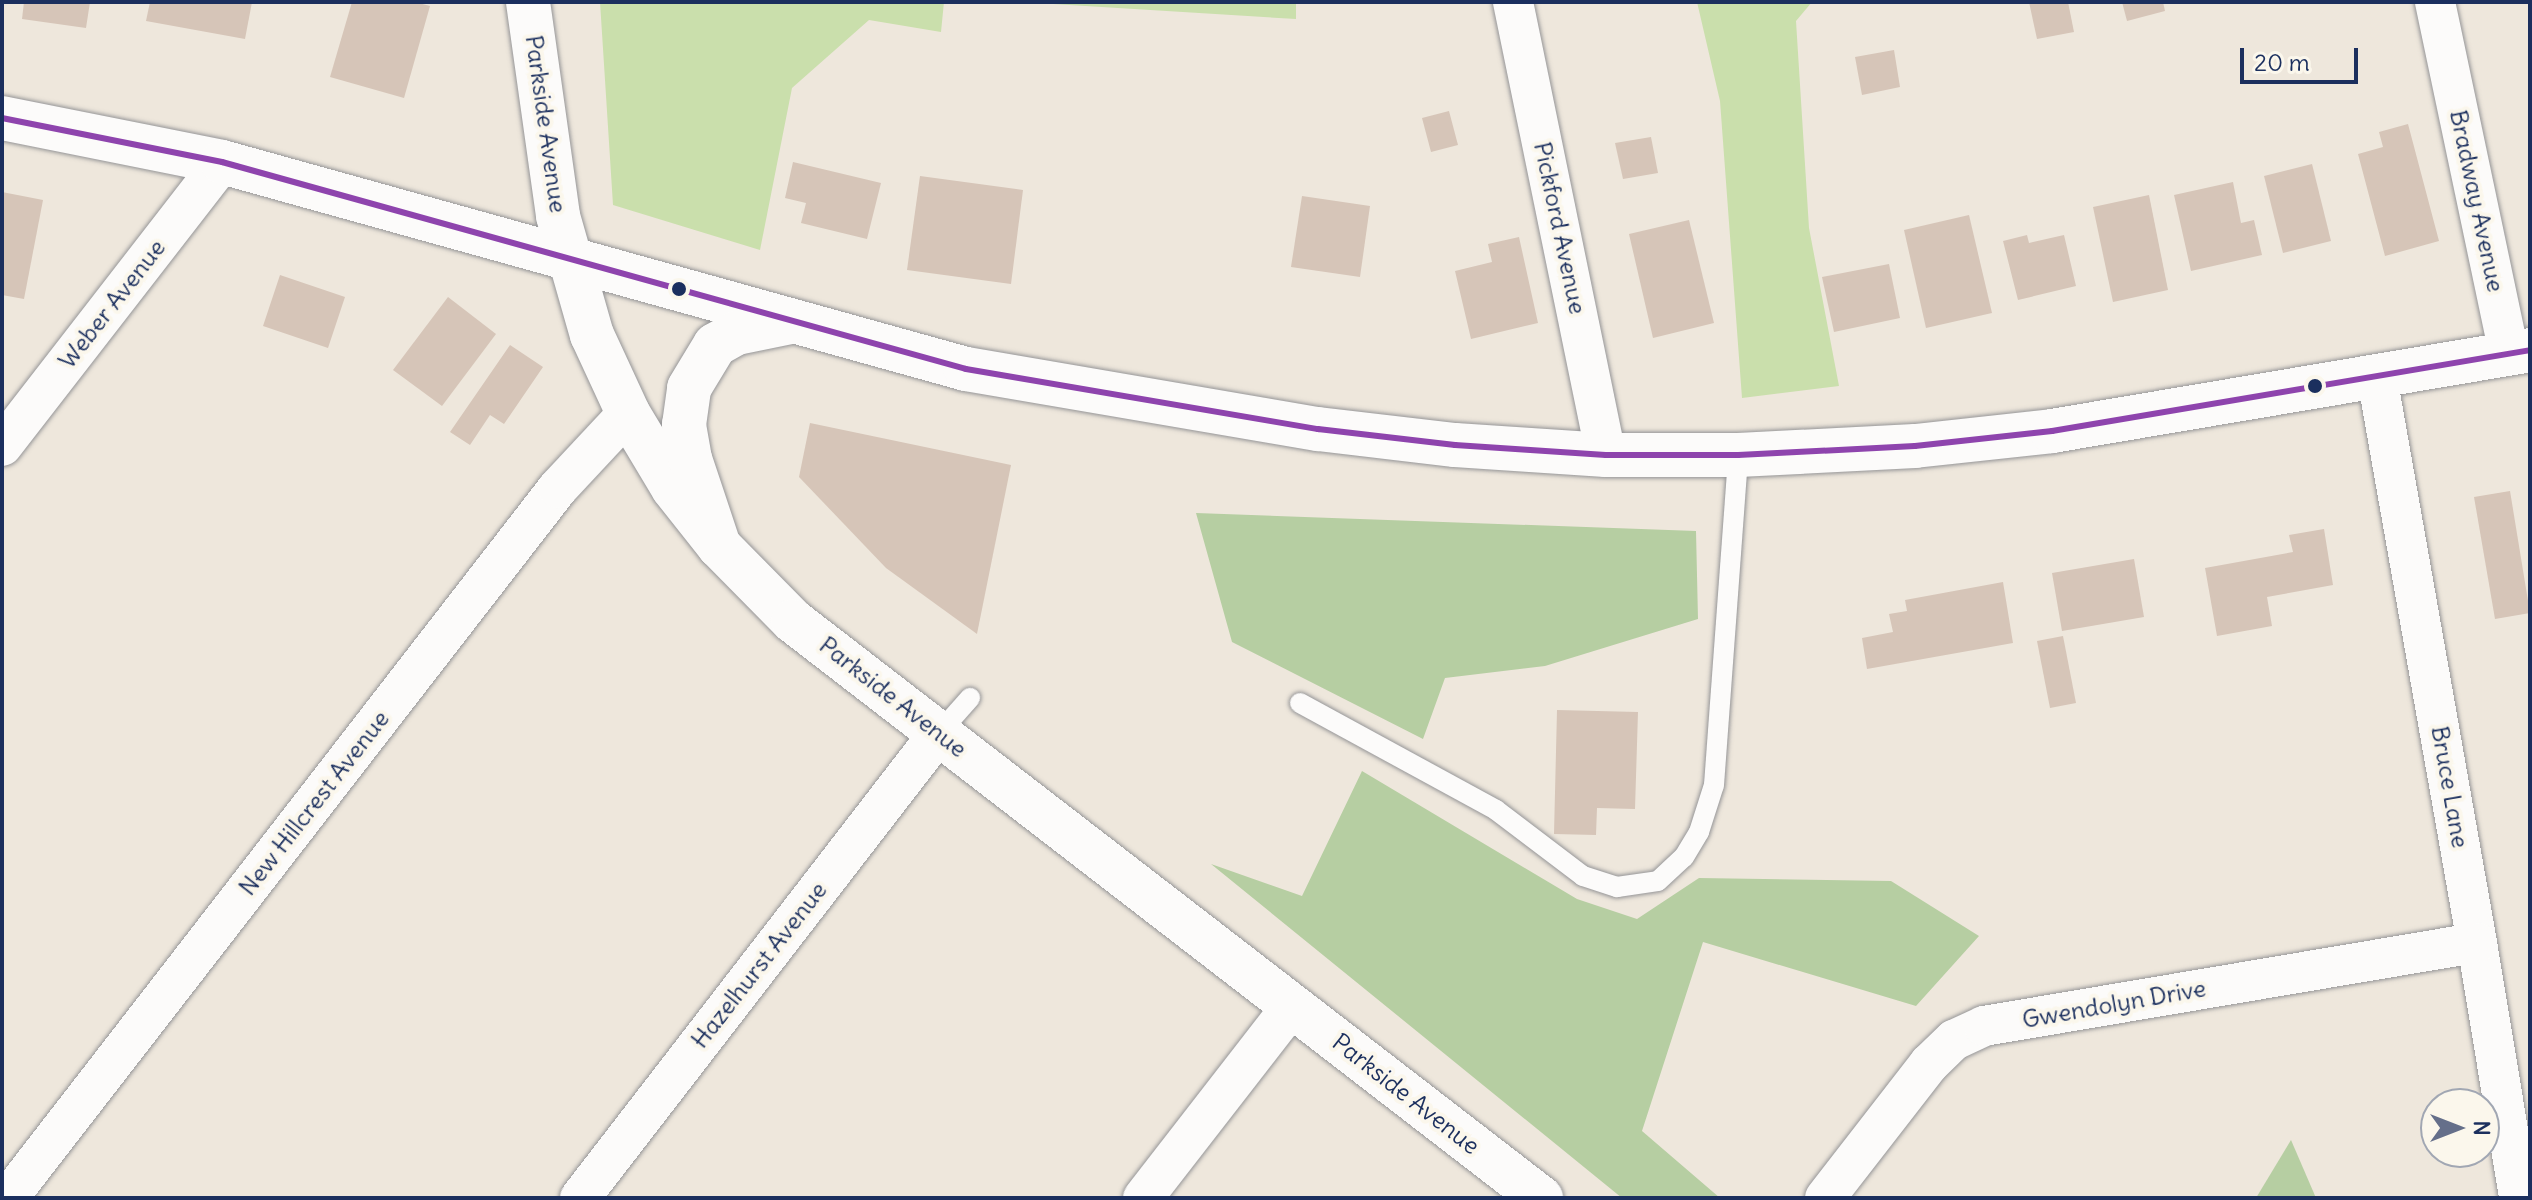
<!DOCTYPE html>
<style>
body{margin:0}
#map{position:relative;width:2532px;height:1200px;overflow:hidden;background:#eee7dc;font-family:Delius,sans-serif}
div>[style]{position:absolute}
.green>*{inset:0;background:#cadfac}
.forest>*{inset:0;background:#b6cea2}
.building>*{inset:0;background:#d6c5b8}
.roads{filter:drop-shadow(0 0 2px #959597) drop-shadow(0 0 2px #959597)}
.lane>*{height:20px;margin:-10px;padding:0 10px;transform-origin:10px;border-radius:10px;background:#fcfbfa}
.street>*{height:40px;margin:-20px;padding:0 20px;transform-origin:20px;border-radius:20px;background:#fcfbfa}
.secondary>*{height:44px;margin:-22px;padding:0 22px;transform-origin:22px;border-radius:22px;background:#fcfbfa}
.primary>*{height:44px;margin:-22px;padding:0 22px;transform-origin:22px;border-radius:22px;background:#fcfbfa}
.bus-1>*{height:6px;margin:-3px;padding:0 3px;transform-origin:3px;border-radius:3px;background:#8e44ad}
.dots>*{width:22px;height:22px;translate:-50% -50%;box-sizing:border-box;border:4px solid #fbf7ec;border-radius:50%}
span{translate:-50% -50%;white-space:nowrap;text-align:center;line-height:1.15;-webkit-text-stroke:8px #fbf7ec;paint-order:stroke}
.street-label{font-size:24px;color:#1b2f5e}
.frame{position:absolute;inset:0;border:4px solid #1b2f5e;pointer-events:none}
.north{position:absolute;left:2420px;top:1088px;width:80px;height:80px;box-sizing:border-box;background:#fbf7ec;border:2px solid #a1a7b3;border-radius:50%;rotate:90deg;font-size:22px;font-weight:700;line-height:32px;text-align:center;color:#1b2f5e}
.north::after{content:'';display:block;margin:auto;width:28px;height:36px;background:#656f8a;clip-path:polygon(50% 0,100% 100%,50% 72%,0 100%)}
.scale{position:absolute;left:2240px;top:48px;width:118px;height:36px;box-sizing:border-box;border:4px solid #1b2f5e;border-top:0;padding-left:10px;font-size:24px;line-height:28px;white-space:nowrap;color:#1b2f5e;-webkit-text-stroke:6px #fbf7ec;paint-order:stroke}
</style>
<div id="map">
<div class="green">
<i style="clip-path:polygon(600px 2px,944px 2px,941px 32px,869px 20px,792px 88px,760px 250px,613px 205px)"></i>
<i style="clip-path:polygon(1054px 2px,1296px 2px,1296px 19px,1053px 4px)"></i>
<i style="clip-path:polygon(1697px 2px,1812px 2px,1796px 21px,1809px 228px,1839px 386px,1742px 398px,1720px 101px)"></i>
</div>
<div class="forest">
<i style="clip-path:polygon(1196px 513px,1696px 531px,1698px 619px,1545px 666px,1445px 678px,1423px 739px,1232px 642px)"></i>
<i style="clip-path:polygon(1362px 771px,1577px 899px,1637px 919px,1699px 878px,1891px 881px,1979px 936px,1916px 1006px,1703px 942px,1642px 1131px,1720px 1198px,1622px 1198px,1211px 864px,1302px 896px)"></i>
<i style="clip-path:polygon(2291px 1140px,2316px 1198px,2256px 1198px)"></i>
</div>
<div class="building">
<i style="clip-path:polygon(24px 2px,90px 2px,86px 28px,22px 19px)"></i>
<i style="clip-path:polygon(150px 2px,252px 2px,245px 39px,146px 21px)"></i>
<i style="clip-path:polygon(352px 2px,415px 2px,430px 6px,404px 98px,330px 77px)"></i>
<i style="clip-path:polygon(2029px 2px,2068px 2px,2074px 32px,2037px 39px)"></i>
<i style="clip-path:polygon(2122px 2px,2163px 2px,2165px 11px,2127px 21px)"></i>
<i style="clip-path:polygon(1894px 50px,1900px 87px,1862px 95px,1855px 57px)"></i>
<i style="clip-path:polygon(1449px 111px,1458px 145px,1431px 152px,1422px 118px)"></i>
<i style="clip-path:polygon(2408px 124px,2439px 241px,2385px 256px,2358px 154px,2383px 147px,2379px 132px)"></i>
<i style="clip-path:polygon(1651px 137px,1658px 173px,1623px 179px,1615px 143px)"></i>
<i style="clip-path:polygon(793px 162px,881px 183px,867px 239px,801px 223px,806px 203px,785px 198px)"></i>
<i style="clip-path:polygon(2312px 164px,2331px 241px,2283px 253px,2264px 176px)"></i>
<i style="clip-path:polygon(920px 176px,1023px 190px,1011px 284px,907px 270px)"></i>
<i style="clip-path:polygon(2233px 182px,2241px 223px,2254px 220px,2262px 255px,2191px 271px,2174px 195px)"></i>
<i style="clip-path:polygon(2px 192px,43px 200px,24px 299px,2px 295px)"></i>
<i style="clip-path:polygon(2149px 195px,2168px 290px,2113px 302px,2093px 207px)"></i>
<i style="clip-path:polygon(1302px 196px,1370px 206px,1360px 277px,1291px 267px)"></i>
<i style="clip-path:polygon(1969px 215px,1992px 313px,1926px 328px,1904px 230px)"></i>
<i style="clip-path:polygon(1689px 220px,1714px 323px,1653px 338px,1629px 234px)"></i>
<i style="clip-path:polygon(2027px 235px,2029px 243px,2064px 235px,2076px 286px,2018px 300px,2003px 241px)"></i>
<i style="clip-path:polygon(1519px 237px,1538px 323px,1471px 339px,1455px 271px,1492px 262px,1488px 244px)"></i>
<i style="clip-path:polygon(1889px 264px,1900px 318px,1834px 332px,1822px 277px)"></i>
<i style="clip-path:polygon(280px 275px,345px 297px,328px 348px,263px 326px)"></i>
<i style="clip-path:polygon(448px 297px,496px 334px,442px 406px,393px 370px)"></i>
<i style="clip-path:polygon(510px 345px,543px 367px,504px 424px,490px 415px,470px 445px,450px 432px)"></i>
<i style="clip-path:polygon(810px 423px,1011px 465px,977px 634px,886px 568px,799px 477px)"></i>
<i style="clip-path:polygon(2510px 491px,2530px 613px,2495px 619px,2474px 497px)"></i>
<i style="clip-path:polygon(2324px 529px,2333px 585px,2267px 597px,2272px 626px,2217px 636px,2205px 568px,2293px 552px,2289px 535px)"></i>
<i style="clip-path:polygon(2134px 559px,2144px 617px,2062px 631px,2052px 573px)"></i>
<i style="clip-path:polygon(2003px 582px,2013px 643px,1867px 669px,1862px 638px,1893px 632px,1889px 614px,1907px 611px,1905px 600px)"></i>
<i style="clip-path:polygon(2063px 636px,2076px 703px,2050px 708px,2037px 641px)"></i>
<i style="clip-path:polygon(1557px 710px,1638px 712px,1635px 809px,1597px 808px,1596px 835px,1554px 834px)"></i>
</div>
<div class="roads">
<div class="lane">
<i style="left:1300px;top:703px;width:223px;rotate:28.6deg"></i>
<i style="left:1496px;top:810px;width:109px;rotate:37.2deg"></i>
<i style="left:1583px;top:876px;width:36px;rotate:18deg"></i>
<i style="left:1617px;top:887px;width:41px;rotate:-8.3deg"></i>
<i style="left:1658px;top:881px;width:35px;rotate:-43deg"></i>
<i style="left:1684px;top:857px;width:29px;rotate:-59deg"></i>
<i style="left:1699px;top:832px;width:49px;rotate:-72.3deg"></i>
<i style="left:1714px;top:785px;width:331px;rotate:-85.8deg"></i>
<i style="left:939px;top:733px;width:47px;rotate:-48.5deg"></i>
</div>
<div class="street">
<i style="left:1513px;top:2px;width:462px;rotate:78.4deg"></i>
<i style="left:2435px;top:2px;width:360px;rotate:78.1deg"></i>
<i style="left:2377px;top:377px;width:575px;rotate:79.98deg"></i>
<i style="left:2477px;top:943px;width:258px;rotate:80.6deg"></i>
<i style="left:2px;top:446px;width:359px;rotate:-52.2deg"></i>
<i style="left:8px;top:1198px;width:898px;rotate:-52.24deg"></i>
<i style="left:558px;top:488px;width:103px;rotate:-47deg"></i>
<i style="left:580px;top:1198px;width:587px;rotate:-52.33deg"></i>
<i style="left:1143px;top:1198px;width:243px;rotate:-52.2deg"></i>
<i style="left:1825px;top:1198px;width:170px;rotate:-52.2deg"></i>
<i style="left:1929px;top:1064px;width:35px;rotate:-44deg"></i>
<i style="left:1954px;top:1040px;width:33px;rotate:-25deg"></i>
<i style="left:1984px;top:1026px;width:500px;rotate:-9.6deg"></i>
</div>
<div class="secondary">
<i style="left:528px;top:2px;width:216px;rotate:82deg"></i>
<i style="left:558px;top:216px;width:124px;rotate:74.1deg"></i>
<i style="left:592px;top:335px;width:86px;rotate:65.2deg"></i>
<i style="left:628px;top:413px;width:87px;rotate:59deg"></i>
<i style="left:673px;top:488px;width:74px;rotate:51.6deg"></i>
<i style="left:719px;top:546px;width:105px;rotate:45.4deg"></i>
<i style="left:793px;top:621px;width:945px;rotate:37.65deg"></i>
</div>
<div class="primary">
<i style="left:2px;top:118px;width:224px;rotate:11.3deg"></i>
<i style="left:222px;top:162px;width:772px;rotate:15.55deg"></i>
<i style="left:966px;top:369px;width:357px;rotate:9.7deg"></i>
<i style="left:1318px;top:429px;width:138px;rotate:6.7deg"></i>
<i style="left:1455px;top:445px;width:151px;rotate:3.8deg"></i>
<i style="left:1606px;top:455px;width:132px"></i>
<i style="left:1738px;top:455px;width:177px;rotate:-2.9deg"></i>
<i style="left:1915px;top:446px;width:138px;rotate:-6.2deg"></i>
<i style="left:2052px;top:431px;width:485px;rotate:-9.6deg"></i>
<i style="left:719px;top:546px;width:92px;rotate:-108.4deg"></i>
<i style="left:690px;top:459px;width:35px;rotate:-100deg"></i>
<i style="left:684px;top:425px;width:37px;rotate:-82deg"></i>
<i style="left:689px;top:388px;width:50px;rotate:-58.8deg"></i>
<i style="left:715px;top:345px;width:25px;rotate:-29deg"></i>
<i style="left:737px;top:333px;width:55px;rotate:-11.5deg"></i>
</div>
</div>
<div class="bus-1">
<i style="left:2px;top:118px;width:224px;rotate:11.3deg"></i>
<i style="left:222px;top:162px;width:772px;rotate:15.55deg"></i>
<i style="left:966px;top:369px;width:357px;rotate:9.7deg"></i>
<i style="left:1318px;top:429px;width:138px;rotate:6.7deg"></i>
<i style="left:1455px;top:445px;width:151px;rotate:3.8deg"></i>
<i style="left:1606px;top:455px;width:132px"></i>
<i style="left:1738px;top:455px;width:177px;rotate:-2.9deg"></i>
<i style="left:1915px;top:446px;width:138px;rotate:-6.2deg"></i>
<i style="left:2052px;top:431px;width:485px;rotate:-9.6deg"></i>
</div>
<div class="dots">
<i style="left:679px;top:289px;background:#1b2f5e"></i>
<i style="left:2315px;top:386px;background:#1b2f5e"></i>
</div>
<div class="street-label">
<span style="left:546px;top:124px;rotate:82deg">Parkside Avenue</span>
<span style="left:2477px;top:201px;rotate:78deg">Bradway Avenue</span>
<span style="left:1560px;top:228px;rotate:78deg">Pickford Avenue</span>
<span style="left:112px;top:304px;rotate:-52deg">Weber Avenue</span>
<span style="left:893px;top:697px;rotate:38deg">Parkside Avenue</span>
<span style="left:2450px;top:787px;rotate:80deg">Bruce Lane</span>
<span style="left:314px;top:803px;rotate:-52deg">New Hillcrest Avenue</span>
<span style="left:759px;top:965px;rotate:-52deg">Hazelhurst Avenue</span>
<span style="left:2114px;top:1004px;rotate:-10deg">Gwendolyn Drive</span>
<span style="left:1406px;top:1094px;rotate:38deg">Parkside Avenue</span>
</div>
<div class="frame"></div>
<div class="north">N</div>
<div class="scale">20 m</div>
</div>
